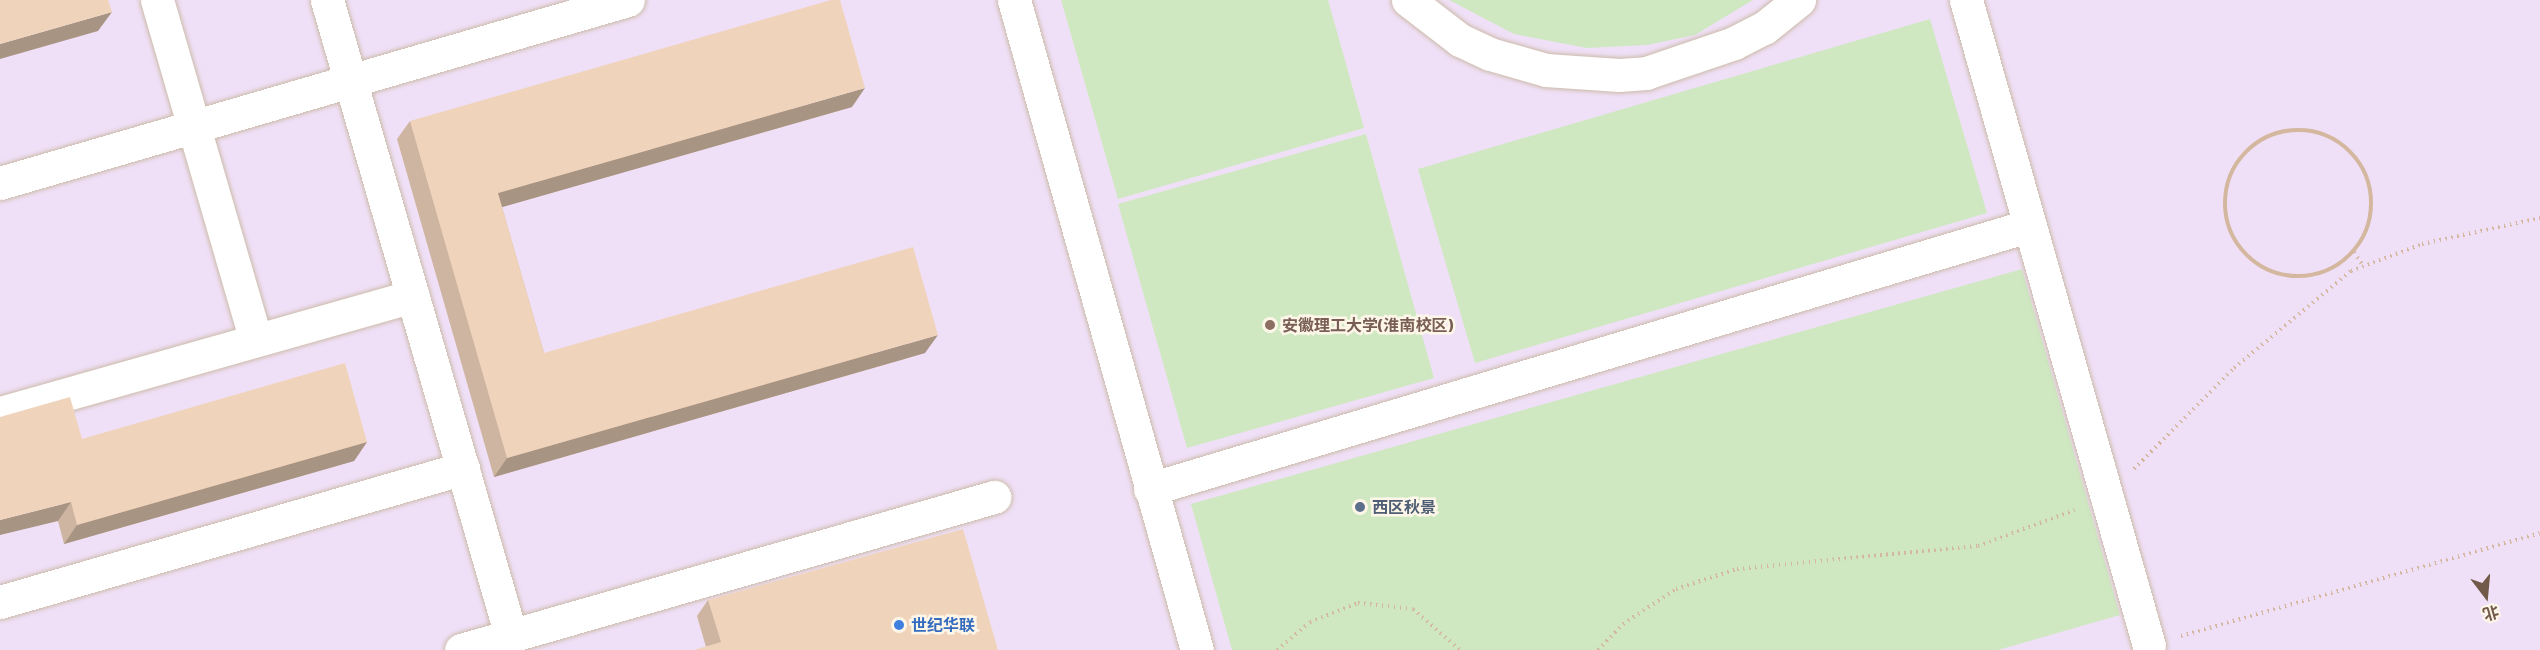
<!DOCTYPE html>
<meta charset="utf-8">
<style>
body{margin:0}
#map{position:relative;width:2540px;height:650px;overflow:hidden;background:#fbf3e3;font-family:Barlow,"Noto Sans SC",sans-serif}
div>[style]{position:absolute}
.education>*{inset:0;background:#f0e0f7}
.green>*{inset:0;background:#cfe8c2}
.path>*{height:4px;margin-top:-2px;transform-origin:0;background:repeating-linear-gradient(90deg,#d4b79f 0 1.5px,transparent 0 6px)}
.path>.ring{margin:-2px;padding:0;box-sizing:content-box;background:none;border:4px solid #d4b79f;border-radius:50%}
.roads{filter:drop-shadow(0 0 2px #cba) drop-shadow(0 0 2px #cba)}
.minor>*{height:33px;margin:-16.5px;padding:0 16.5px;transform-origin:16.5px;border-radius:16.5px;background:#fff}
.wall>*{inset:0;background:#ceb5a1}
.shaded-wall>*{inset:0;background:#a89483}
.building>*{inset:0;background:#f0d3bb}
.dots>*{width:16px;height:16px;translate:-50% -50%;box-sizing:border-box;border:3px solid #fef7e9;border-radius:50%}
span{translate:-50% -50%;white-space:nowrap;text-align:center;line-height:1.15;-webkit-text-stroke:5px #fef7e9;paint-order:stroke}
.education-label{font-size:16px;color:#785e54;font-weight:700}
.left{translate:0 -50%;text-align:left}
.service-label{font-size:16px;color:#4e5e75;font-weight:700}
.shop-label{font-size:16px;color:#366cbe;font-weight:700}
.north{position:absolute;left:2456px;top:566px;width:60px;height:60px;-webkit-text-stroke:4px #fef7e9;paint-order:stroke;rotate:164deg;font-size:16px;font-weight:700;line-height:24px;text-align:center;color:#725a4a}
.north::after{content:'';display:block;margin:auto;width:21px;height:27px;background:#725a4a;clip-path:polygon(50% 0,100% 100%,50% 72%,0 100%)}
</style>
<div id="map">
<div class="education">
<i style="clip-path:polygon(0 0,2540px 0,2540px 650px,0 650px)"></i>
</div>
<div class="green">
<i style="clip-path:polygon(1061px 0,1328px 0,1364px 128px,1118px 199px)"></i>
<i style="clip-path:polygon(1449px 0,1753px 0,1695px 35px,1647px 45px,1587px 48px,1514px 34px)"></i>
<i style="clip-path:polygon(1930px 19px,1987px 213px,1475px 363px,1418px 169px)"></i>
<i style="clip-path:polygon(1366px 134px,1434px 378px,1187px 448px,1118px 204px)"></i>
<i style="clip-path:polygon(2022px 269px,2120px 615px,1998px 650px,1232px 650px,1191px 504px)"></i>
</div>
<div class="path">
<i class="ring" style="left:2225px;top:130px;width:142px;height:142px"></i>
<i style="left:2354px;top:252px;width:17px;rotate:57deg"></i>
<i style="left:2134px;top:469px;width:142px;rotate:-45.3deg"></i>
<i style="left:2234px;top:368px;width:152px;rotate:-39.7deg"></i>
<i style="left:2351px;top:271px;width:76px;rotate:-20.8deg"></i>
<i style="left:2422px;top:244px;width:121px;rotate:-12.4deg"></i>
<i style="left:2181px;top:636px;width:373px;rotate:-16deg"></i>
<i style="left:1277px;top:650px;width:43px;rotate:-40.3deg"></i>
<i style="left:1310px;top:622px;width:52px;rotate:-21.6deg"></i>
<i style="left:1358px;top:603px;width:55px;rotate:6.2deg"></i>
<i style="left:1413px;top:609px;width:62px;rotate:41.1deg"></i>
<i style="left:1598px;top:650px;width:36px;rotate:-46deg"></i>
<i style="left:1623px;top:624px;width:64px;rotate:-33.4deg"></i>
<i style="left:1676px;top:589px;width:64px;rotate:-18.2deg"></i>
<i style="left:1737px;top:569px;width:242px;rotate:-5.5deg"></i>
<i style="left:1978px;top:546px;width:103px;rotate:-20.4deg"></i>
</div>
<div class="roads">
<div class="minor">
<i style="left:157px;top:0;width:354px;rotate:73.8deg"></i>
<i style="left:327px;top:0;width:662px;rotate:73.86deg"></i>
<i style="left:1014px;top:0;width:675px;rotate:74.28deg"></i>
<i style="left:1408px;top:0;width:66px;rotate:37.6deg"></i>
<i style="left:1460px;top:40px;width:33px;rotate:25deg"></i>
<i style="left:1490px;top:54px;width:58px;rotate:15.9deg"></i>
<i style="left:1546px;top:70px;width:73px;rotate:3.9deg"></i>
<i style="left:1619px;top:75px;width:27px;rotate:-4deg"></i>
<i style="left:1646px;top:73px;width:93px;rotate:-18.8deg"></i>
<i style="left:1734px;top:43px;width:34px;rotate:-27deg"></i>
<i style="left:1764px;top:28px;width:45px;rotate:-38.7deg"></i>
<i style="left:1966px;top:0;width:671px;rotate:74.18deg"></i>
<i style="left:0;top:183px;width:654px;rotate:-16.25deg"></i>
<i style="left:0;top:413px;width:429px;rotate:-15.8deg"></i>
<i style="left:1150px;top:489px;width:917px;rotate:-16.68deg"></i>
<i style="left:0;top:602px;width:482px;rotate:-16.1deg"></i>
<i style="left:461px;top:650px;width:555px;rotate:-16.02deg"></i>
</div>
</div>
<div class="wall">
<i style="clip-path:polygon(852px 107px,502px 207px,544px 353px,925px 353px,494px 477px,397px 139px,410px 121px)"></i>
<i style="clip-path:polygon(82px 439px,367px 442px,354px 461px,64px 544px,58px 521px)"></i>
<i style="clip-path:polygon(708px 600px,998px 650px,706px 647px,697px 616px)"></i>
</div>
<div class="shaded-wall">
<i style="clip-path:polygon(112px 12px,98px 31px,0 59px,0 44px)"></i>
<i style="clip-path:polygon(865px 88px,852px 107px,485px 212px,498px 193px)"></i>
<i style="clip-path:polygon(938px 335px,925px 353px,494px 477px,507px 458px)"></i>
<i style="clip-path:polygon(367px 442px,354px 461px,64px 544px,77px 525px)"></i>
<i style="clip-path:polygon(71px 502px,58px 521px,0 535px,0 520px)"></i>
</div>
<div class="building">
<i style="clip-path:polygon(0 0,108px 0,112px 12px,0 44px)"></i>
<i style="clip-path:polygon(831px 0,840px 0,865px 88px,498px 193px,544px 353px,913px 247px,938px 335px,507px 458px,410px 121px)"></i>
<i style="clip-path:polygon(345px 363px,367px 442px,77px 525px,71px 502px,0 520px,0 417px,70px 397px,82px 439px)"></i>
<i style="clip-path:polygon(963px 529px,998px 650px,694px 650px,721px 642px,708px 600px)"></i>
</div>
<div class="dots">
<i style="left:1270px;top:325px;background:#8d6e63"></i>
<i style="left:1360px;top:507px;background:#5c6f8a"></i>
<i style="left:899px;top:625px;background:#3f7fe0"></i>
</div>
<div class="education-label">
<span class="left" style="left:1282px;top:325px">安徽理工大学(淮南校区)</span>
</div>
<div class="service-label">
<span class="left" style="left:1372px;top:507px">西区秋景</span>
</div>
<div class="shop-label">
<span class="left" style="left:911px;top:625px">世纪华联</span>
</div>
<div class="north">北</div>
</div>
